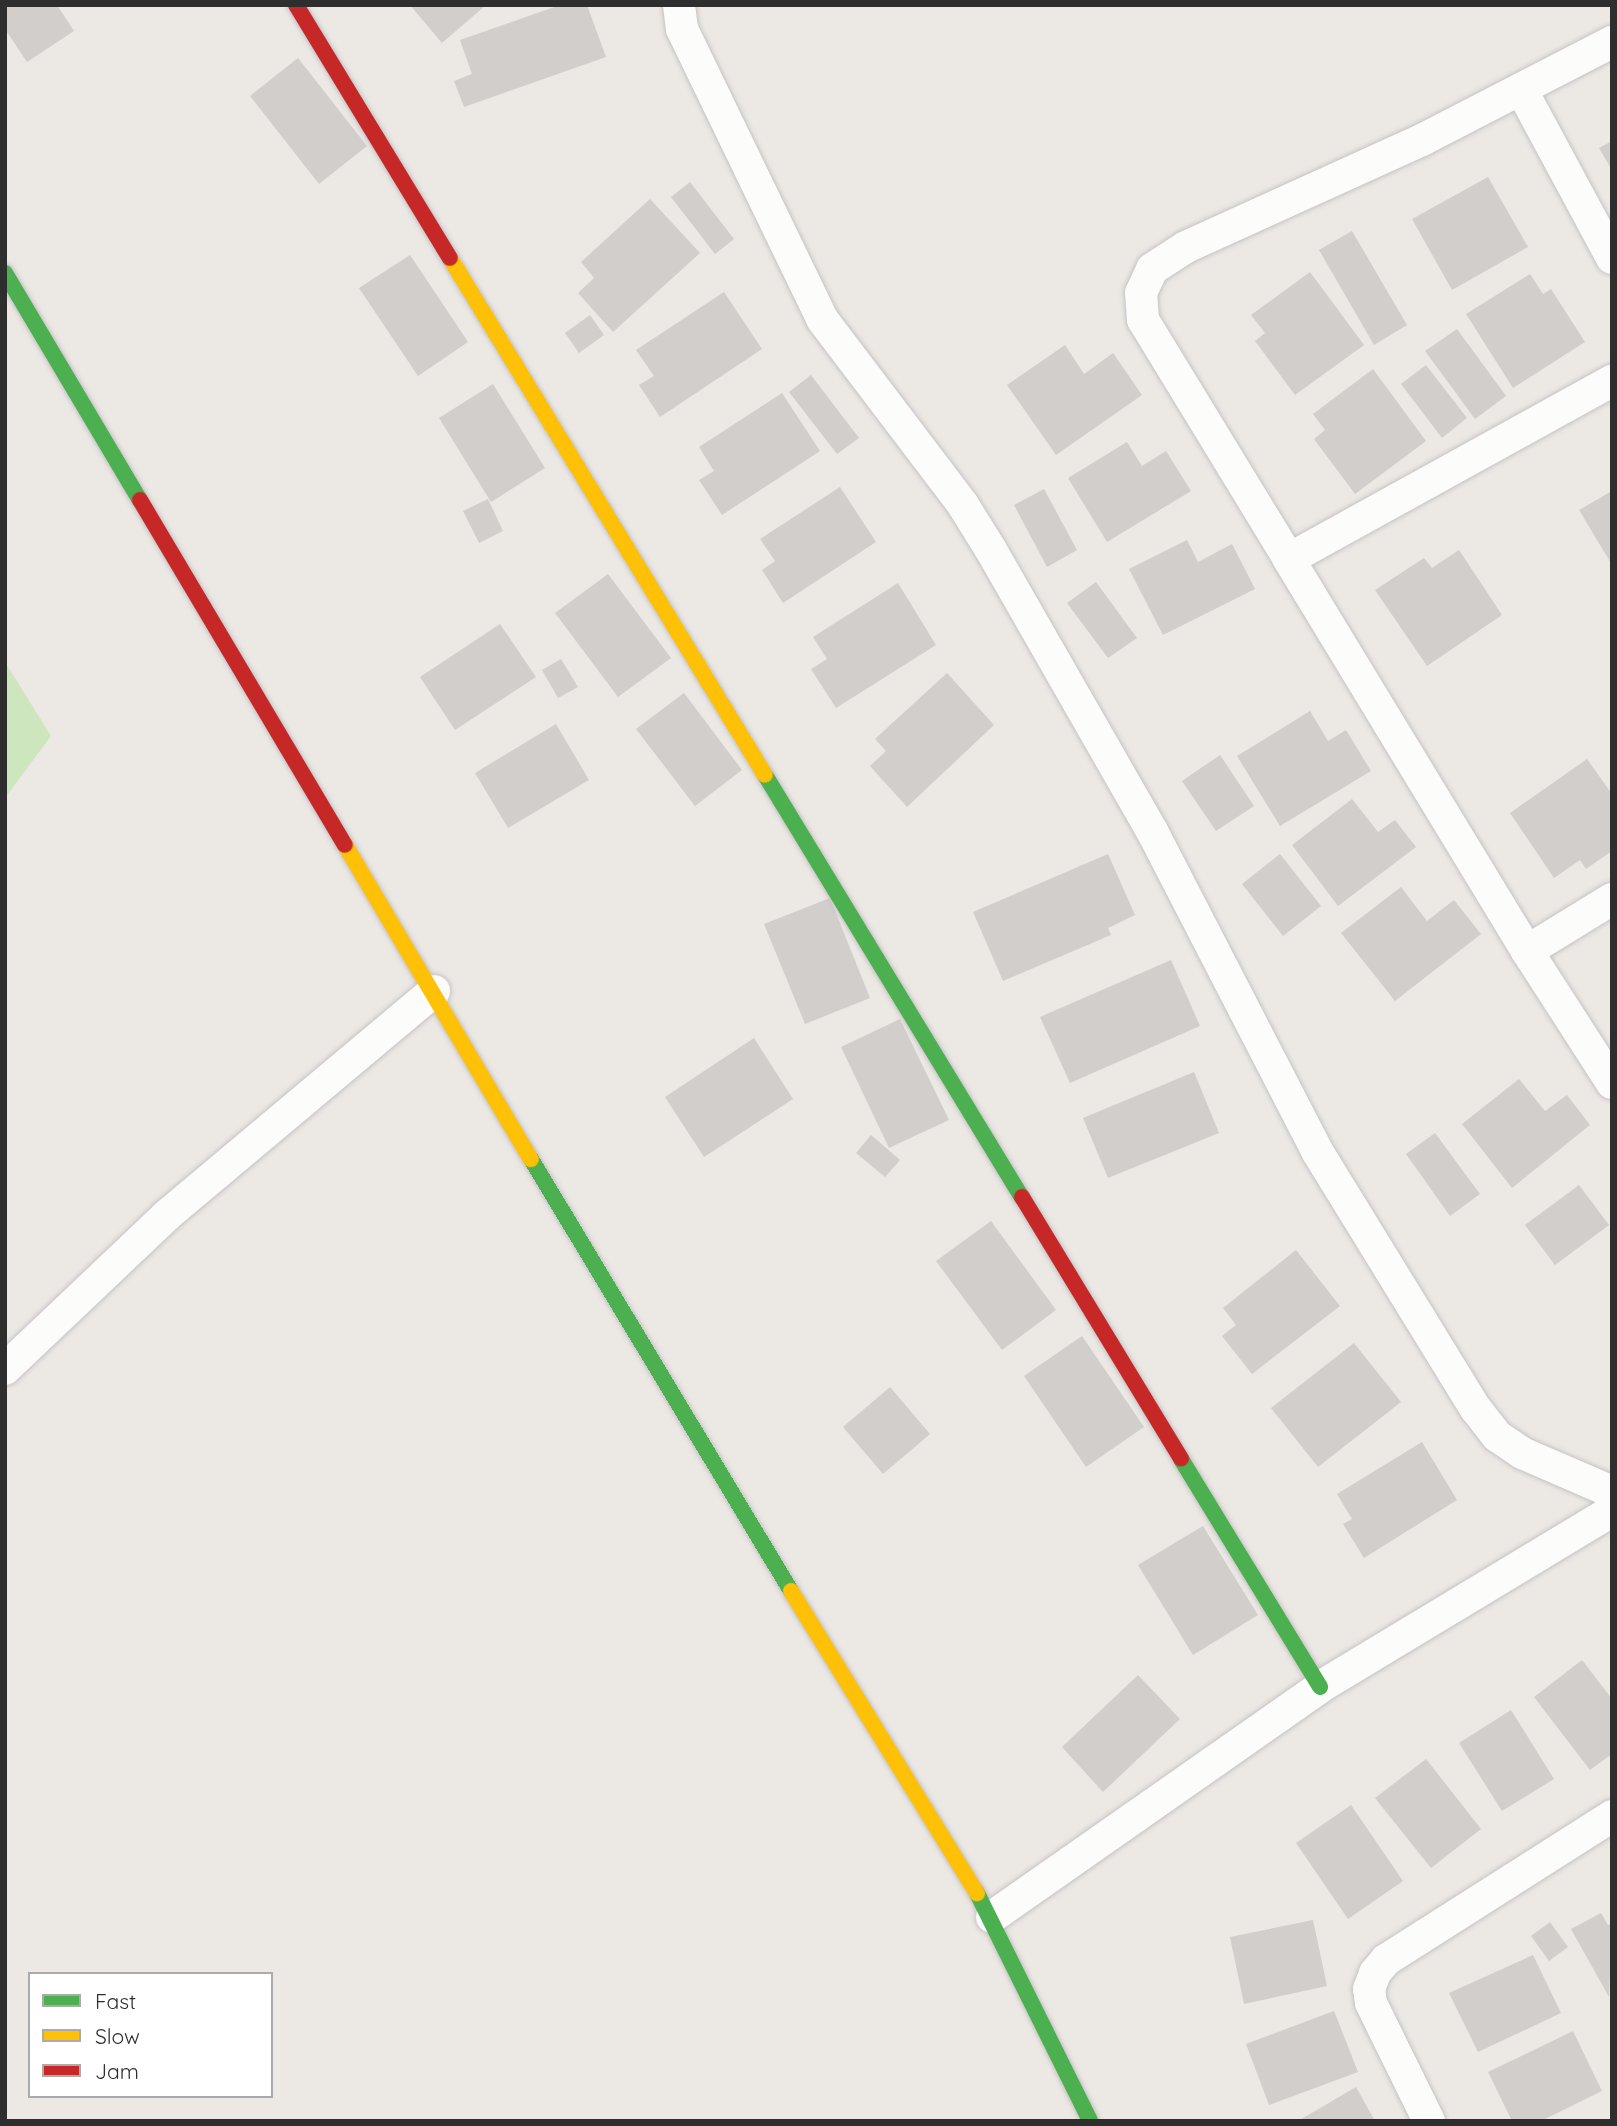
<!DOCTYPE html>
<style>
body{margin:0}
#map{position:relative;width:1617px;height:2126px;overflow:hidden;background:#ece8e4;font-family:Quicksand,sans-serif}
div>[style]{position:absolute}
.green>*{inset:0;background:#cee6be}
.building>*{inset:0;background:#d1cecb}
.roads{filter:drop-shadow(0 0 2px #c5c4c5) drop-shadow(0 0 2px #c5c4c5)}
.street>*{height:32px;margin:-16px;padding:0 16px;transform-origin:16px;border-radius:16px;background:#fcfcfb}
.fast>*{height:16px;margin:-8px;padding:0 8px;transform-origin:8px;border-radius:8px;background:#4caf50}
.slow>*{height:16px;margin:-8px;padding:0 8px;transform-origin:8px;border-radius:8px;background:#ffc107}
.jam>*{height:16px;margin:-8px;padding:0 8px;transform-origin:8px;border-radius:8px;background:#c62828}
span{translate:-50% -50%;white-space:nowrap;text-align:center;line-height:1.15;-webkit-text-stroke:7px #fff;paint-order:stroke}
.frame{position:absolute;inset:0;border:7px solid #2e2e2e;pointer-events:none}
.legend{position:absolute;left:28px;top:1972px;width:245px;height:126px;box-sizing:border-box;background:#fff;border:2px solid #ababab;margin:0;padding:9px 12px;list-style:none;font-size:21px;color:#2e2e2e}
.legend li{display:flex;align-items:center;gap:14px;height:35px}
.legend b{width:35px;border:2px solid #ababab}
</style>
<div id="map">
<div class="green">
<i style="clip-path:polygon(5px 662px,51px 736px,5px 798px)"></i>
</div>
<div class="building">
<i style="clip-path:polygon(5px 5px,57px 5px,74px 31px,27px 62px,5px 29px)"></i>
<i style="clip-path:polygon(410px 5px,486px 5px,442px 43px)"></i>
<i style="clip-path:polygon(560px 5px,587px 5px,606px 57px,464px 107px,454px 81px,472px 74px,460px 40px)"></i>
<i style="clip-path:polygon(298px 58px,367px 146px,319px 184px,250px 96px)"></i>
<i style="clip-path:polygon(1612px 141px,1612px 170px,1599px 148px)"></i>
<i style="clip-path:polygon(1488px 177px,1528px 247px,1452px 290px,1412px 219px)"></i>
<i style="clip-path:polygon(690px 182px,734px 239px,715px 254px,671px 197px)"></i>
<i style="clip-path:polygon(650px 199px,700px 253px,613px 332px,578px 293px,594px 278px,581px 262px)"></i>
<i style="clip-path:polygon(1352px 231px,1407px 325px,1374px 345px,1319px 250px)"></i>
<i style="clip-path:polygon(410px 255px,468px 342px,418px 376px,359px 288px)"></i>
<i style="clip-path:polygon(1310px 272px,1364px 345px,1295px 395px,1255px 341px,1265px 333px,1251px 315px)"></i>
<i style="clip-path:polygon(1530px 274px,1543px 294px,1551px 289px,1585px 342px,1513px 388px,1466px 314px)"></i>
<i style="clip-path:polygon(724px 292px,762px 349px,660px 417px,639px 385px,654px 376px,636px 350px)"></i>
<i style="clip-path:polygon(590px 315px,604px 335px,579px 353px,565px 333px)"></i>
<i style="clip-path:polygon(1457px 329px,1506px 396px,1475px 419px,1425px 351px)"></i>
<i style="clip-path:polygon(1065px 345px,1084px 374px,1113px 353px,1142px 395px,1056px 455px,1007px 385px)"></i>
<i style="clip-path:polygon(1426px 365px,1467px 418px,1442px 438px,1401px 384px)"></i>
<i style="clip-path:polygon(1373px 369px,1426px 441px,1355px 494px,1314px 439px,1325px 430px,1313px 414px)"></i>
<i style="clip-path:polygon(811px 375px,859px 438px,837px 454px,789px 392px)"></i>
<i style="clip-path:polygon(493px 384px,545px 468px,491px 502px,439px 418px)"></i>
<i style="clip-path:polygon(782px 393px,820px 451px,722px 515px,699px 480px,714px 471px,699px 447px)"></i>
<i style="clip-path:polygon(1127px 442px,1142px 466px,1166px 451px,1191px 491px,1107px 542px,1068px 478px)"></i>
<i style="clip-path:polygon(840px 487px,876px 542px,783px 603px,762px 570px,775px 561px,760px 539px)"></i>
<i style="clip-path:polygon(1044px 489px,1077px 550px,1047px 567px,1014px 505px)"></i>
<i style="clip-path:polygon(1612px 491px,1612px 565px,1579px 510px)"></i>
<i style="clip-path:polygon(488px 499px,503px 531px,479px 543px,463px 511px)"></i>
<i style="clip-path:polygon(1187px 540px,1198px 562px,1232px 544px,1255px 589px,1163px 635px,1129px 569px)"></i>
<i style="clip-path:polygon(1459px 550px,1502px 615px,1427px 666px,1375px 590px,1424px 558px,1432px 568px)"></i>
<i style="clip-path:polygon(608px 574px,671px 658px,618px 697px,555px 613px)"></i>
<i style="clip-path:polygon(1096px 582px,1137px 638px,1108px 658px,1067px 603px)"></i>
<i style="clip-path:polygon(898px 583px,936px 645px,836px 708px,811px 669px,827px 659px,813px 637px)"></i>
<i style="clip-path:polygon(500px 624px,536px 677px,455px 730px,420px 677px)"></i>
<i style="clip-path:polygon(561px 659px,578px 687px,558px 698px,542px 670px)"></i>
<i style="clip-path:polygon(947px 673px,994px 725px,907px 807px,870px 766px,886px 751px,875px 739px)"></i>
<i style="clip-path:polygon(684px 693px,742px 770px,695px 806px,636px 729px)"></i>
<i style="clip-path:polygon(1310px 711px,1328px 741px,1346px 730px,1371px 771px,1280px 826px,1237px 756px)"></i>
<i style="clip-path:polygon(556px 724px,589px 780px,508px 828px,475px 773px)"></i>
<i style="clip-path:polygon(1220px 755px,1254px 806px,1216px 831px,1182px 781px)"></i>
<i style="clip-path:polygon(1587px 759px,1612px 794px,1612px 851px,1586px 869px,1580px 860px,1554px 878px,1510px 813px)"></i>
<i style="clip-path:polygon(1352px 799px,1378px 832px,1395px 820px,1416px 847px,1338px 906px,1292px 845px)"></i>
<i style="clip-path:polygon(1108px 854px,1135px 915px,1108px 928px,1111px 935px,1003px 981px,973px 912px)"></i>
<i style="clip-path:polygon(1280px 854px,1321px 906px,1283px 936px,1242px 884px)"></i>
<i style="clip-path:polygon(1401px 887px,1427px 921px,1454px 900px,1481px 934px,1395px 1001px,1341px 933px)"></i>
<i style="clip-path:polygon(830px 898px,870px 998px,805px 1024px,764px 924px)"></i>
<i style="clip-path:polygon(1171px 960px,1200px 1026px,1070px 1083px,1040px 1017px)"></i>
<i style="clip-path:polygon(900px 1019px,949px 1120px,889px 1148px,841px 1047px)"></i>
<i style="clip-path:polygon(754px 1038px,793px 1099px,704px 1157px,665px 1097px)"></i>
<i style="clip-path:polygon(1194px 1072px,1219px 1133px,1108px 1178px,1083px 1118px)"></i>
<i style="clip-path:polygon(1519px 1079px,1545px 1111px,1567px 1095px,1590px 1125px,1512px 1188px,1462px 1124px)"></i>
<i style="clip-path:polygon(1435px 1133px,1480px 1194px,1450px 1216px,1406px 1154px)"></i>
<i style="clip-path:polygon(871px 1135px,900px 1160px,885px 1177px,856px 1153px)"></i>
<i style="clip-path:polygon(1579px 1185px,1609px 1225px,1555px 1265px,1525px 1225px)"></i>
<i style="clip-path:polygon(991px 1221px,1056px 1310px,1002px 1350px,936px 1261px)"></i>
<i style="clip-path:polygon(1296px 1250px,1340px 1306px,1252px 1374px,1222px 1336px,1236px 1325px,1223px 1308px)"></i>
<i style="clip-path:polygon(1082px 1336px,1144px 1427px,1086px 1467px,1024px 1376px)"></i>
<i style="clip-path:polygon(1354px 1343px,1401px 1402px,1318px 1467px,1271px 1408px)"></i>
<i style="clip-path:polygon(890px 1387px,930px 1434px,883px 1474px,843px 1427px)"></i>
<i style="clip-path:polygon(1422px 1442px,1457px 1500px,1364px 1558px,1343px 1524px,1352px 1519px,1337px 1494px)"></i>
<i style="clip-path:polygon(1203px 1526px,1258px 1615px,1193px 1655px,1138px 1565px)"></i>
<i style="clip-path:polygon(1582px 1660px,1612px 1699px,1612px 1754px,1590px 1770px,1534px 1697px)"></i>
<i style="clip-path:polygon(1138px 1675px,1180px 1719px,1103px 1792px,1062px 1747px)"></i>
<i style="clip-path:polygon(1511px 1710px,1554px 1779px,1502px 1811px,1459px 1743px)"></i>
<i style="clip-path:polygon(1426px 1759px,1481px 1829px,1431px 1868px,1375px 1798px)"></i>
<i style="clip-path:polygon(1351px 1805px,1403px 1881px,1348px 1919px,1296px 1843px)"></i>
<i style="clip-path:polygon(1601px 1913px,1608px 1925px,1612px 1923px,1609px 1997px,1571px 1929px)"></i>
<i style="clip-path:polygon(1313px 1920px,1327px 1986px,1244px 2004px,1230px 1937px)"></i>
<i style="clip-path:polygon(1550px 1922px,1568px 1947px,1549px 1961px,1531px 1936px)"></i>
<i style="clip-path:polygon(1533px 1955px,1561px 2013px,1478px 2052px,1449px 1993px)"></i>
<i style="clip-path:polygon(1334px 2011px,1358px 2072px,1269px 2105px,1246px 2044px)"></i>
<i style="clip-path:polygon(1573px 2031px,1602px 2091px,1541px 2121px,1512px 2121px,1488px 2072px)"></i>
<i style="clip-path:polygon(1356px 2087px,1375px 2121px,1298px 2121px)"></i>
</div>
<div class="roads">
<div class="street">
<i style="left:679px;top:5px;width:24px;rotate:83deg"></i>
<i style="left:682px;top:29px;width:322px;rotate:64.2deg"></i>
<i style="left:822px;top:319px;width:233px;rotate:52.8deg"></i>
<i style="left:963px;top:505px;width:53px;rotate:58.1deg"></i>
<i style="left:991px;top:550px;width:324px;rotate:60.2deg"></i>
<i style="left:1152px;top:831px;width:360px;rotate:62.7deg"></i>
<i style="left:1317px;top:1151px;width:303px;rotate:58.4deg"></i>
<i style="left:1476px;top:1409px;width:34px;rotate:52deg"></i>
<i style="left:1497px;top:1436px;width:30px;rotate:34deg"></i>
<i style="left:1522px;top:1453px;width:98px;rotate:23.4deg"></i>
<i style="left:1521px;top:89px;width:192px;rotate:61.7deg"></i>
<i style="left:1289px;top:559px;width:280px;rotate:-121.4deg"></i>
<i style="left:1143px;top:320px;width:27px;rotate:-94deg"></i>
<i style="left:1141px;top:293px;width:26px;rotate:-65deg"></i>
<i style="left:1152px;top:269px;width:40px;rotate:-32.9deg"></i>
<i style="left:1186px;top:247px;width:259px;rotate:-24.4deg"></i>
<i style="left:1422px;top:140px;width:214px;rotate:-27.3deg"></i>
<i style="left:1612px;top:899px;width:100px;rotate:148.5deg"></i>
<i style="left:1527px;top:951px;width:157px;rotate:57.2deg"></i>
<i style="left:1527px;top:951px;width:459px;rotate:-121.3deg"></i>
<i style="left:1289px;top:559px;width:369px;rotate:-28.9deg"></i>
<i style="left:5px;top:1369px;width:222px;rotate:-43.5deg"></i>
<i style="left:166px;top:1216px;width:350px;rotate:-40deg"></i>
<i style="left:992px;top:1917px;width:401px;rotate:-35deg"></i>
<i style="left:1320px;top:1687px;width:341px;rotate:-31.1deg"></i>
<i style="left:1429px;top:2121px;width:131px;rotate:-116.2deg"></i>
<i style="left:1371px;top:2003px;width:14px;rotate:-98deg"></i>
<i style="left:1369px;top:1989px;width:17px;rotate:-69deg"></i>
<i style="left:1375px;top:1973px;width:17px;rotate:-50deg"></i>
<i style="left:1386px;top:1960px;width:268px;rotate:-32.5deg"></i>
</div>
<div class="fast">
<i style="left:5px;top:273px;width:264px;rotate:59.3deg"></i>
<i style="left:765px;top:775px;width:494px;rotate:58.7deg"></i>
<i style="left:531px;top:1159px;width:504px;rotate:58.96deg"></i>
<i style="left:1181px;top:1459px;width:267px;rotate:58.6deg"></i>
<i style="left:977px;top:1893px;width:254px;rotate:63.6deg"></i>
</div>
<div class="slow">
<i style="left:450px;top:258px;width:605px;rotate:58.65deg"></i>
<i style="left:345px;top:845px;width:365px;rotate:59.4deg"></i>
<i style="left:791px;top:1591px;width:355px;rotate:58.4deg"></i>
</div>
<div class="jam">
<i style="left:296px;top:5px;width:296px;rotate:58.7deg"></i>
<i style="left:140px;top:500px;width:401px;rotate:59.3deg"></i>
<i style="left:1022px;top:1197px;width:306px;rotate:58.7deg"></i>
</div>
</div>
<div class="frame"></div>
<ul class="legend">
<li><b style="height:9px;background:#4caf50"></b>Fast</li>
<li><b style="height:9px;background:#ffc107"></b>Slow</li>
<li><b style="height:9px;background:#c62828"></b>Jam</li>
</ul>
</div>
